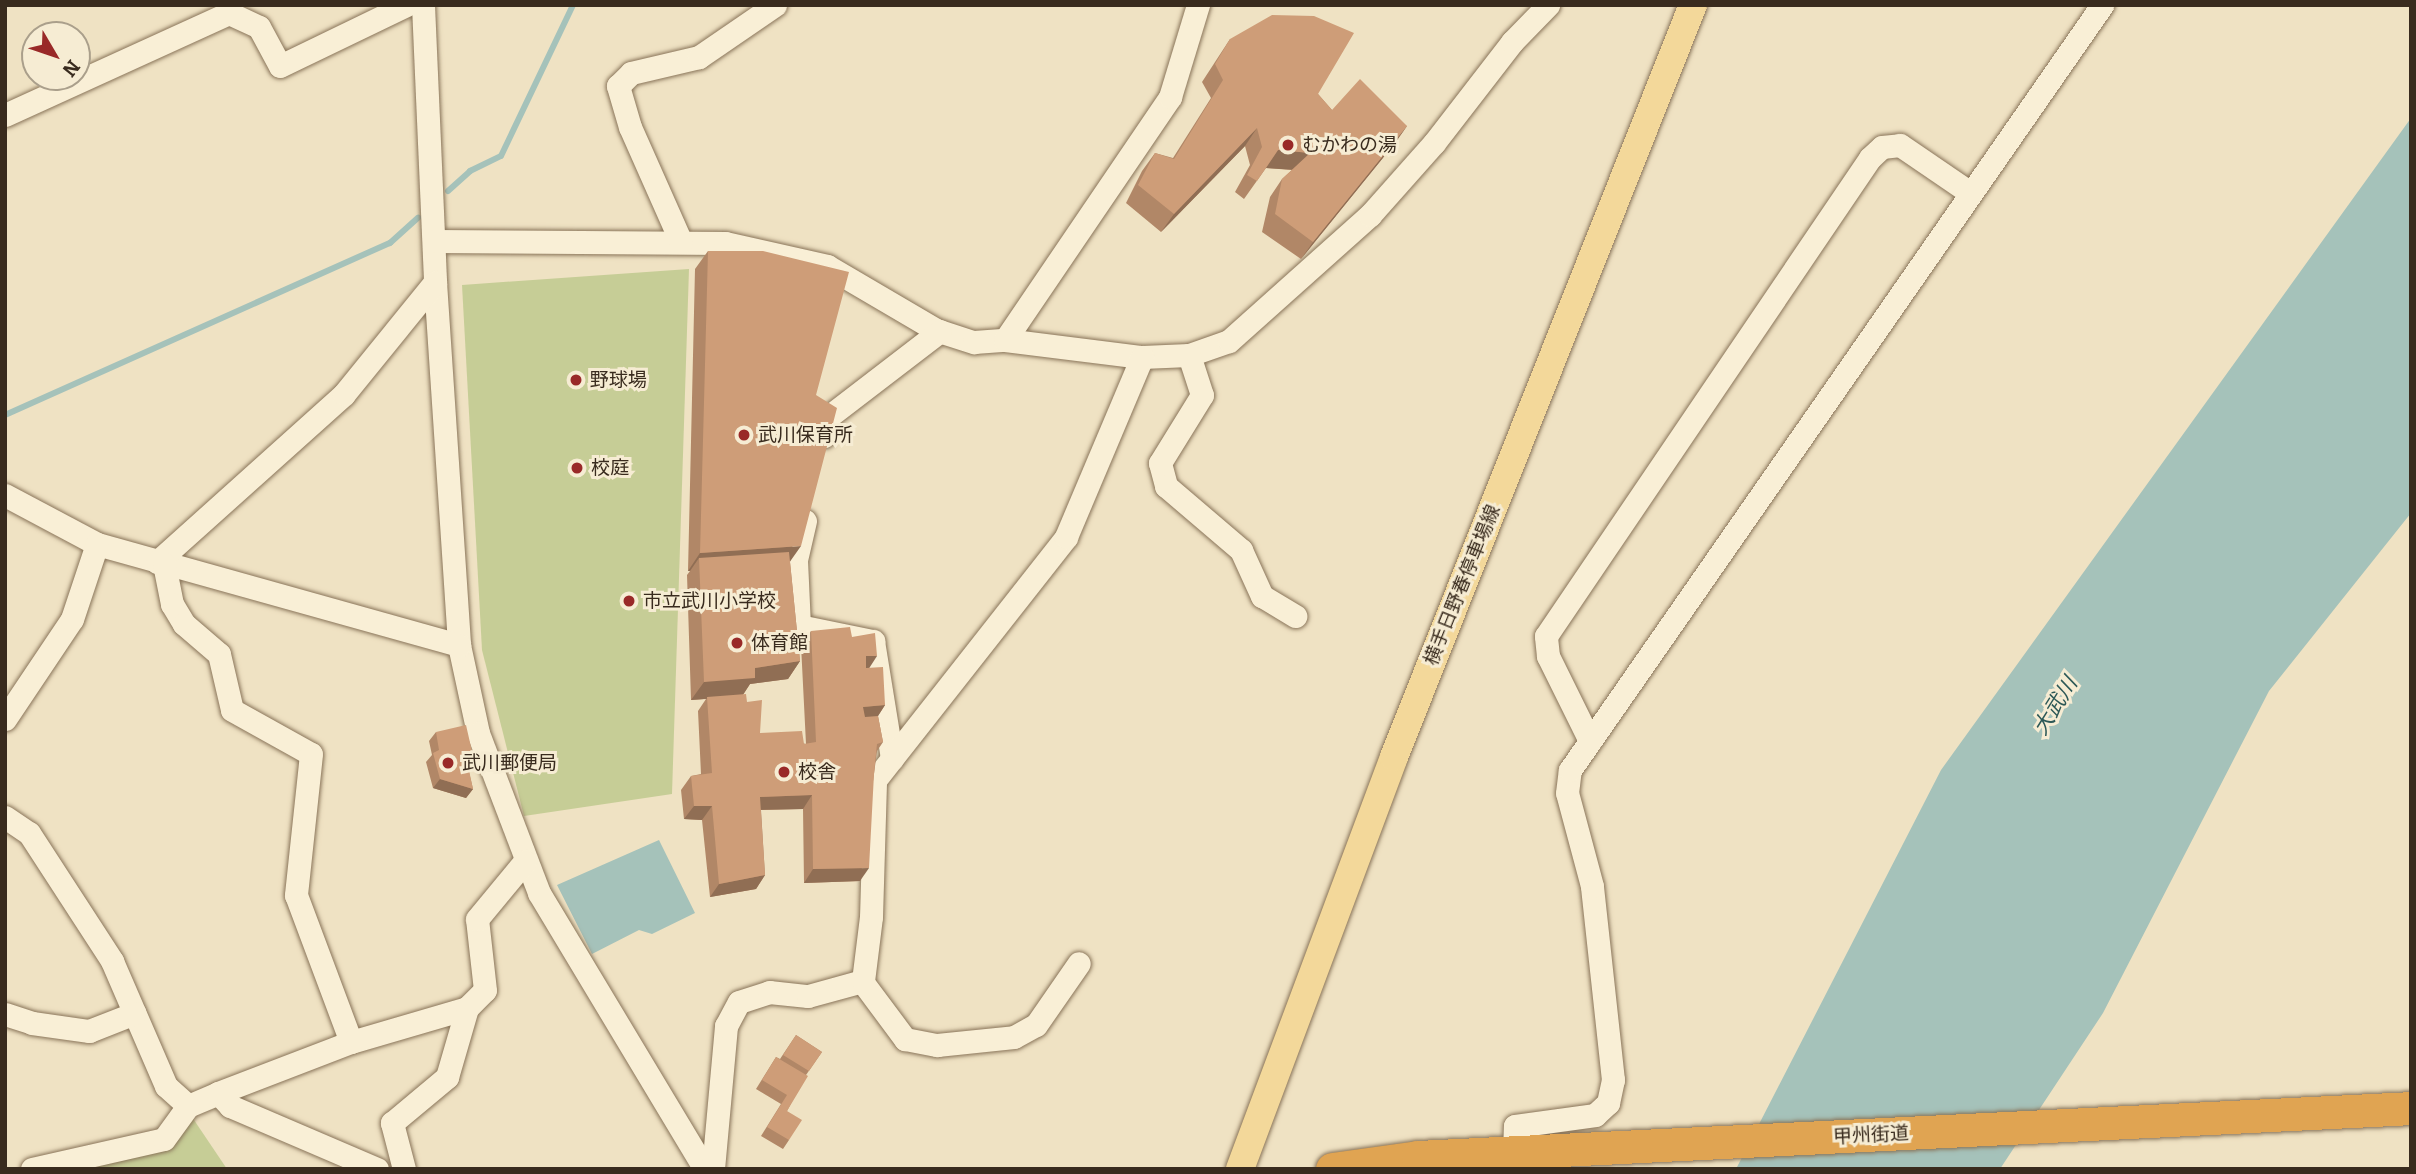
<!DOCTYPE html>
<meta charset="utf-8">
<style>
body{margin:0}
#map{position:relative;width:2416px;height:1174px;overflow:hidden;background:#efe2c3;font-family:Bitter,"Noto Sans JP",serif}
div>[style]{position:absolute}
.green>*{inset:0;background:#c6cd96}
.water>*{inset:0;background:#a5c2ba}
.stream>*{height:6px;margin:-3px;padding:0 3px;transform-origin:3px;border-radius:3px;background:#a5c2ba}
.roads{filter:drop-shadow(0 0 2px #897459) drop-shadow(0 0 2px #897459)}
.minor>*{height:23px;margin:-11.5px;padding:0 11.5px;transform-origin:11.5px;border-radius:11.5px;background:#f9efd6}
.major>*{height:28px;margin:-14px;padding:0 14px;transform-origin:14px;border-radius:14px;background:#f3d89a}
.highway>*{height:33px;margin:-16.5px;padding:0 16.5px;transform-origin:16.5px;border-radius:16.5px;background:#e0a452}
.wall>*{inset:0;background:#b18767}
.shaded-wall>*{inset:0;background:#906e54}
.building>*{inset:0;background:#ce9d78}
.dots>*{width:19px;height:19px;translate:-50% -50%;box-sizing:border-box;border:4px solid #f6ecd3;border-radius:50%}
span{translate:-50% -50%;white-space:nowrap;text-align:center;line-height:1.15;-webkit-text-stroke:6px #f6ecd3;paint-order:stroke}
.poi-label{font-size:19px;color:#392b1e}
.left{translate:0 -50%;text-align:left}
.street-label{font-size:19px;color:#392b1e}
.water-label{font-size:21px;color:#2d5957;font-style:italic}
.frame{position:absolute;inset:0;border:7px solid #392b1e;pointer-events:none}
.north{position:absolute;left:21px;top:21px;width:70px;height:70px;box-sizing:border-box;background:#f6ecd3;border:2px solid #aa9f8b;border-radius:50%;rotate:129deg;font-size:19px;font-weight:700;line-height:28px;text-align:center;color:#392b1e}
.north::after{content:'';display:block;margin:auto;width:24px;height:32px;background:#992928;clip-path:polygon(50% 0,100% 100%,50% 72%,0 100%)}
</style>
<div id="map">
<div class="green">
<i style="clip-path:polygon(689px 269px,672px 794px,524px 816px,482px 650px,462px 285px)"></i>
<i style="clip-path:polygon(192px 1117px,227px 1169px,63px 1169px)"></i>
</div>
<div class="water">
<i style="clip-path:polygon(2411px 118px,2411px 513px,2269px 691px,2103px 1013px,2000px 1169px,1736px 1169px,1941px 770px)"></i>
<i style="clip-path:polygon(659px 840px,695px 913px,652px 934px,639px 930px,592px 954px,557px 885px)"></i>
</div>
<div class="stream">
<i style="left:448px;top:191px;width:30px;rotate:-42deg"></i>
<i style="left:470px;top:171px;width:34px;rotate:-26deg"></i>
<i style="left:501px;top:156px;width:167px;rotate:-64.5deg"></i>
<i style="left:5px;top:415px;width:422px;rotate:-24.1deg"></i>
<i style="left:390px;top:243px;width:38px;rotate:-42deg"></i>
</div>
<div class="roads">
<div class="minor">
<i style="left:423px;top:5px;width:277px;rotate:87.5deg"></i>
<i style="left:435px;top:282px;width:364px;rotate:86.2deg"></i>
<i style="left:459px;top:645px;width:90px;rotate:77.8deg"></i>
<i style="left:478px;top:733px;width:171px;rotate:69.1deg"></i>
<i style="left:539px;top:893px;width:322px;rotate:59deg"></i>
<i style="left:5px;top:115px;width:246px;rotate:-24.5deg"></i>
<i style="left:229px;top:13px;width:33px;rotate:25deg"></i>
<i style="left:259px;top:27px;width:44px;rotate:61.7deg"></i>
<i style="left:280px;top:66px;width:140px;rotate:-25.8deg"></i>
<i style="left:435px;top:241px;width:290px;rotate:0.4deg"></i>
<i style="left:725px;top:243px;width:105px;rotate:12.7deg"></i>
<i style="left:827px;top:266px;width:126px;rotate:30.4deg"></i>
<i style="left:936px;top:330px;width:40px;rotate:18deg"></i>
<i style="left:974px;top:342px;width:31px;rotate:-4deg"></i>
<i style="left:1005px;top:340px;width:138px;rotate:7.1deg"></i>
<i style="left:1142px;top:357px;width:47px;rotate:-2.4deg"></i>
<i style="left:1189px;top:355px;width:42px;rotate:-19.3deg"></i>
<i style="left:1229px;top:341px;width:189px;rotate:-41.8deg"></i>
<i style="left:1370px;top:215px;width:96px;rotate:-48.4deg"></i>
<i style="left:1434px;top:143px;width:128px;rotate:-52.3deg"></i>
<i style="left:1512px;top:42px;width:52px;rotate:-45.8deg"></i>
<i style="left:681px;top:242px;width:126px;rotate:-113.9deg"></i>
<i style="left:630px;top:127px;width:43px;rotate:-106.3deg"></i>
<i style="left:618px;top:86px;width:18px;rotate:-45deg"></i>
<i style="left:631px;top:73px;width:70px;rotate:-13.2deg"></i>
<i style="left:699px;top:57px;width:92px;rotate:-34.4deg"></i>
<i style="left:1005px;top:340px;width:294px;rotate:-55.8deg"></i>
<i style="left:1170px;top:97px;width:96px;rotate:-73.1deg"></i>
<i style="left:1189px;top:355px;width:42px;rotate:72deg"></i>
<i style="left:1202px;top:395px;width:80px;rotate:121.7deg"></i>
<i style="left:1160px;top:463px;width:24px;rotate:75deg"></i>
<i style="left:1166px;top:486px;width:99px;rotate:40.5deg"></i>
<i style="left:1241px;top:550px;width:51px;rotate:65.5deg"></i>
<i style="left:1262px;top:596px;width:39px;rotate:31deg"></i>
<i style="left:824px;top:436px;width:19px;rotate:-78deg"></i>
<i style="left:828px;top:417px;width:141px;rotate:-37.5deg"></i>
<i style="left:5px;top:495px;width:104px;rotate:28deg"></i>
<i style="left:97px;top:544px;width:376px;rotate:15.6deg"></i>
<i style="left:805px;top:521px;width:40px;rotate:103deg"></i>
<i style="left:796px;top:560px;width:66px;rotate:87.4deg"></i>
<i style="left:799px;top:626px;width:76px;rotate:11.5deg"></i>
<i style="left:873px;top:641px;width:119px;rotate:80.8deg"></i>
<i style="left:157px;top:562px;width:251px;rotate:-41.9deg"></i>
<i style="left:344px;top:394px;width:144px;rotate:-50.9deg"></i>
<i style="left:164px;top:564px;width:41px;rotate:78.7deg"></i>
<i style="left:172px;top:604px;width:23px;rotate:59deg"></i>
<i style="left:184px;top:624px;width:46px;rotate:40.6deg"></i>
<i style="left:219px;top:654px;width:57px;rotate:76.9deg"></i>
<i style="left:232px;top:710px;width:90px;rotate:29.1deg"></i>
<i style="left:311px;top:754px;width:142px;rotate:96.1deg"></i>
<i style="left:296px;top:895px;width:157px;rotate:69.5deg"></i>
<i style="left:5px;top:719px;width:120px;rotate:-56.2deg"></i>
<i style="left:72px;top:619px;width:79px;rotate:-71.6deg"></i>
<i style="left:1590px;top:741px;width:95px;rotate:-116.3deg"></i>
<i style="left:1548px;top:656px;width:20px;rotate:-96deg"></i>
<i style="left:1546px;top:636px;width:577px;rotate:-55.87deg"></i>
<i style="left:1870px;top:158px;width:16px;rotate:-43deg"></i>
<i style="left:1882px;top:147px;width:18px;rotate:-6deg"></i>
<i style="left:1900px;top:145px;width:83px;rotate:34.3deg"></i>
<i style="left:5px;top:817px;width:29px;rotate:34deg"></i>
<i style="left:29px;top:833px;width:153px;rotate:57deg"></i>
<i style="left:112px;top:961px;width:136px;rotate:66.6deg"></i>
<i style="left:166px;top:1086px;width:30px;rotate:42deg"></i>
<i style="left:188px;top:1106px;width:33px;rotate:-23deg"></i>
<i style="left:218px;top:1093px;width:18px;rotate:47deg"></i>
<i style="left:230px;top:1106px;width:160px;rotate:23.2deg"></i>
<i style="left:864px;top:984px;width:69px;rotate:53.3deg"></i>
<i style="left:905px;top:1039px;width:33px;rotate:11deg"></i>
<i style="left:937px;top:1045px;width:77px;rotate:-5.9deg"></i>
<i style="left:1014px;top:1037px;width:25px;rotate:-29deg"></i>
<i style="left:1036px;top:1025px;width:75px;rotate:-55.3deg"></i>
<i style="left:5px;top:1014px;width:28px;rotate:18deg"></i>
<i style="left:32px;top:1023px;width:58px;rotate:8deg"></i>
<i style="left:89px;top:1031px;width:49px;rotate:-21.4deg"></i>
<i style="left:218px;top:1093px;width:142px;rotate:-21deg"></i>
<i style="left:351px;top:1042px;width:121px;rotate:-16.3deg"></i>
<i style="left:1514px;top:1153px;width:27px;rotate:-88deg"></i>
<i style="left:1515px;top:1126px;width:81px;rotate:-7.8deg"></i>
<i style="left:1595px;top:1115px;width:18px;rotate:-43deg"></i>
<i style="left:1608px;top:1103px;width:24px;rotate:-78deg"></i>
<i style="left:1613px;top:1080px;width:195px;rotate:-96.2deg"></i>
<i style="left:1592px;top:886px;width:96px;rotate:-105deg"></i>
<i style="left:1567px;top:793px;width:23px;rotate:-83deg"></i>
<i style="left:1570px;top:770px;width:932px;rotate:-55.18deg"></i>
<i style="left:32px;top:1169px;width:135px;rotate:-12.8deg"></i>
<i style="left:164px;top:1139px;width:41px;rotate:-54deg"></i>
<i style="left:404px;top:1169px;width:48px;rotate:-104.6deg"></i>
<i style="left:392px;top:1123px;width:72px;rotate:-39.9deg"></i>
<i style="left:447px;top:1077px;width:72px;rotate:-73.8deg"></i>
<i style="left:467px;top:1008px;width:25px;rotate:-45deg"></i>
<i style="left:485px;top:990px;width:71px;rotate:-96.4deg"></i>
<i style="left:477px;top:919px;width:75px;rotate:-50.4deg"></i>
<i style="left:713px;top:1169px;width:144px;rotate:-84.8deg"></i>
<i style="left:726px;top:1026px;width:27px;rotate:-62deg"></i>
<i style="left:739px;top:1002px;width:32px;rotate:-18deg"></i>
<i style="left:769px;top:992px;width:39px;rotate:6deg"></i>
<i style="left:808px;top:996px;width:57px;rotate:-15.3deg"></i>
<i style="left:863px;top:981px;width:64px;rotate:-82.9deg"></i>
<i style="left:871px;top:917px;width:137px;rotate:-88.3deg"></i>
<i style="left:875px;top:780px;width:309px;rotate:-51.8deg"></i>
<i style="left:1066px;top:537px;width:195px;rotate:-67.1deg"></i>
</div>
<div class="major">
<i style="left:1240px;top:1169px;width:440px;rotate:-69.5deg"></i>
<i style="left:1394px;top:757px;width:809px;rotate:-68.32deg"></i>
</div>
<div class="highway">
<i style="left:1332px;top:1169px;width:87px;rotate:-7.9deg"></i>
<i style="left:1418px;top:1157px;width:994px;rotate:-2.82deg"></i>
</div>
</div>
<div class="wall">
<i style="clip-path:polygon(1230px 39px,1318px 94px,1332px 110px,1407px 126px,1395px 143px,1301px 259px,1262px 232px,1270px 197px,1282px 179px,1292px 170px,1266px 168px,1244px 199px,1235px 192px,1250px 165px,1245px 146px,1161px 232px,1126px 203px,1142px 171px,1155px 153px,1173px 158px,1211px 98px,1202px 82px)"></i>
<i style="clip-path:polygon(708px 251px,816px 395px,790px 562px,800px 661px,788px 679px,750px 684px,743px 695px,760px 733px,806px 744px,801px 645px,811px 631px,852px 637px,869px 668px,885px 705px,878px 716px,883px 742px,877px 751px,860px 881px,804px 883px,803px 809px,761px 810px,765px 875px,756px 889px,710px 897px,702px 820px,684px 819px,681px 790px,691px 776px,701px 774px,698px 711px,706px 699px,691px 700px,687px 575px,690px 571px,688px 571px,695px 269px)"></i>
<i style="clip-path:polygon(436px 732px,474px 760px,468px 768px,473px 789px,466px 798px,433px 788px,426px 762px,432px 755px,429px 741px)"></i>
<i style="clip-path:polygon(796px 1035px,822px 1052px,806px 1075px,787px 1111px,789px 1140px,783px 1149px,761px 1136px,781px 1104px,756px 1089px,776px 1057px,780px 1059px)"></i>
</div>
<div class="shaded-wall">
<i style="clip-path:polygon(1407px 126px,1395px 143px,1301px 259px,1313px 242px)"></i>
<i style="clip-path:polygon(1257px 128px,1245px 146px,1161px 232px,1174px 214px)"></i>
<i style="clip-path:polygon(1278px 150px,1310px 153px,1297px 170px,1266px 168px)"></i>
<i style="clip-path:polygon(801px 546px,789px 563px,699px 558px,690px 571px,688px 571px,700px 553px)"></i>
<i style="clip-path:polygon(866px 656px,877px 656px,868px 670px,857px 670px)"></i>
<i style="clip-path:polygon(800px 661px,788px 679px,750px 684px,742px 696px,691px 700px,704px 682px,755px 668px)"></i>
<i style="clip-path:polygon(885px 705px,876px 719px,854px 720px,863px 707px)"></i>
<i style="clip-path:polygon(474px 760px,467px 769px,467px 761px)"></i>
<i style="clip-path:polygon(440px 779px,473px 789px,466px 798px,433px 788px)"></i>
<i style="clip-path:polygon(812px 795px,803px 809px,751px 810px,760px 797px)"></i>
<i style="clip-path:polygon(694px 806px,712px 806px,702px 820px,684px 819px)"></i>
<i style="clip-path:polygon(869px 868px,860px 881px,804px 883px,813px 869px)"></i>
<i style="clip-path:polygon(765px 875px,756px 889px,710px 897px,719px 884px)"></i>
</div>
<div class="building">
<i style="clip-path:polygon(1272px 15px,1314px 16px,1354px 33px,1318px 94px,1332px 110px,1360px 79px,1407px 126px,1313px 242px,1275px 214px,1282px 179px,1310px 153px,1278px 150px,1257px 181px,1247px 175px,1262px 147px,1257px 128px,1174px 214px,1138px 185px,1155px 153px,1174px 159px,1223px 80px,1215px 64px,1230px 39px)"></i>
<i style="clip-path:polygon(708px 251px,763px 251px,849px 272px,816px 395px,837px 408px,801px 546px,700px 553px)"></i>
<i style="clip-path:polygon(789px 552px,800px 661px,755px 668px,755px 678px,704px 682px,699px 558px)"></i>
<i style="clip-path:polygon(850px 627px,852px 637px,875px 633px,877px 656px,866px 656px,866px 668px,883px 667px,885px 705px,863px 707px,865px 717px,878px 716px,883px 742px,877px 744px,874px 774px,869px 868px,813px 869px,812px 795px,760px 797px,765px 875px,719px 884px,712px 806px,694px 806px,691px 776px,712px 773px,707px 697px,746px 694px,747px 702px,762px 700px,760px 733px,802px 731px,804px 744px,816px 742px,811px 631px)"></i>
<i style="clip-path:polygon(466px 725px,474px 760px,467px 761px,473px 789px,440px 779px,433px 753px,439px 750px,436px 732px)"></i>
<i style="clip-path:polygon(796px 1035px,822px 1052px,809px 1071px,783px 1055px)"></i>
<i style="clip-path:polygon(776px 1057px,808px 1076px,787px 1111px,802px 1120px,789px 1140px,767px 1127px,787px 1095px,762px 1080px)"></i>
</div>
<div class="dots">
<i style="left:1288px;top:145px;background:#992928"></i>
<i style="left:576px;top:380px;background:#992928"></i>
<i style="left:744px;top:435px;background:#992928"></i>
<i style="left:577px;top:468px;background:#992928"></i>
<i style="left:629px;top:601px;background:#992928"></i>
<i style="left:737px;top:643px;background:#992928"></i>
<i style="left:448px;top:763px;background:#992928"></i>
<i style="left:784px;top:772px;background:#992928"></i>
</div>
<div class="poi-label">
<span class="left" style="left:1302px;top:145px">むかわの湯</span>
<span class="left" style="left:590px;top:380px">野球場</span>
<span class="left" style="left:758px;top:435px">武川保育所</span>
<span class="left" style="left:591px;top:468px">校庭</span>
<span class="left" style="left:643px;top:601px">市立武川小学校</span>
<span class="left" style="left:751px;top:643px">体育館</span>
<span class="left" style="left:462px;top:763px">武川郵便局</span>
<span class="left" style="left:798px;top:772px">校舎</span>
</div>
<div class="street-label">
<span style="left:1462px;top:585px;rotate:-68deg">横手日野春停車場線</span>
<span style="left:1871px;top:1135px;rotate:-3deg">甲州街道</span>
</div>
<div class="water-label">
<span style="left:2055px;top:706px;rotate:-58deg">大武川</span>
</div>
<div class="frame"></div>
<div class="north">N</div>
</div>
